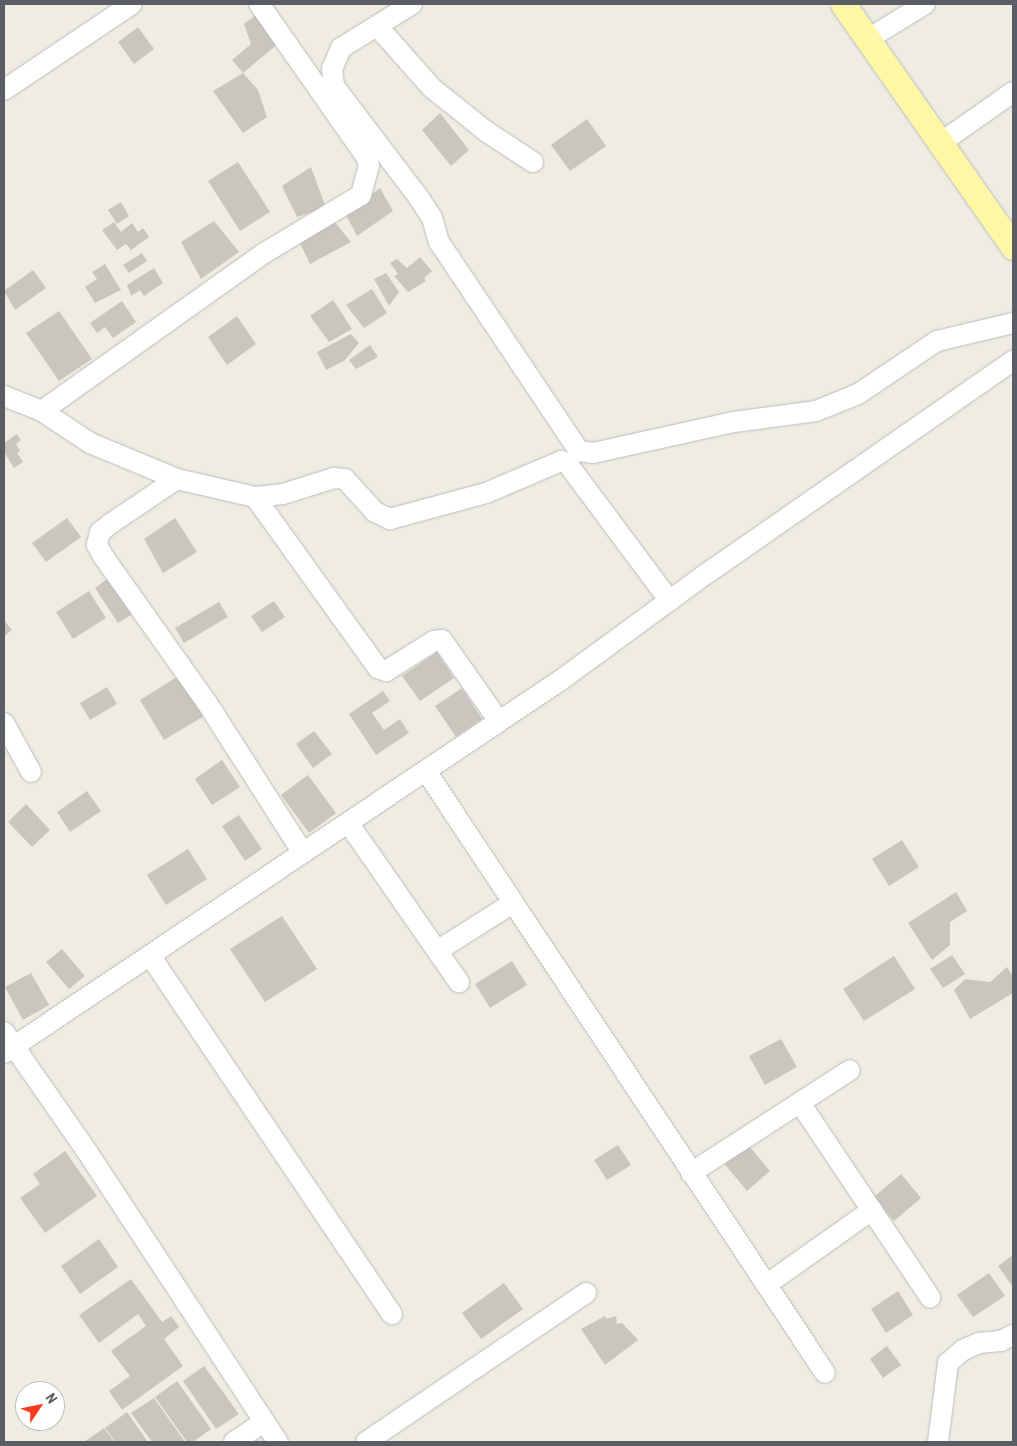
<!DOCTYPE html>
<style>
body{margin:0}
#map{position:relative;width:1017px;height:1446px;overflow:hidden;background:#efece1;font-family:"Roboto Condensed",sans-serif}
div>[style]{position:absolute}
.building>*{inset:0;background:#cac6be}
.roads{filter:drop-shadow(0 0 1px #b9bcc2) drop-shadow(0 0 1px #b9bcc2)}
.minor>*{height:20px;margin:-10px;padding:0 10px;transform-origin:10px;border-radius:10px;background:#fff}
.major>*{height:25px;margin:-12.5px;padding:0 12.5px;transform-origin:12.5px;border-radius:12.5px;background:#fff6a6}
span{translate:-50% -50%;white-space:nowrap;text-align:center;line-height:1.15;-webkit-text-stroke:5px #fff;paint-order:stroke}
.frame{position:absolute;inset:0;border:5px solid #5a5e64;pointer-events:none}
.north{position:absolute;left:15px;top:1381px;width:50px;height:50px;box-sizing:border-box;background:#fff;border:1px solid #bdbfc1;border-radius:50%;rotate:56deg;font-size:14px;font-weight:700;line-height:20px;text-align:center;color:#5a5e64}
.north::after{content:'';display:block;margin:auto;width:18px;height:22px;background:#fb3b1b;clip-path:polygon(50% 0,100% 100%,50% 72%,0 100%)}
</style>
<div id="map">
<div class="building">
<i style="clip-path:polygon(256px 15px,279px 43px,243px 73px,232px 60px,251px 44px,244px 24px)"></i>
<i style="clip-path:polygon(138px 27px,154px 49px,134px 64px,118px 42px)"></i>
<i style="clip-path:polygon(243px 73px,258px 90px,267px 117px,243px 133px,213px 91px)"></i>
<i style="clip-path:polygon(440px 113px,469px 150px,451px 166px,422px 130px)"></i>
<i style="clip-path:polygon(587px 119px,606px 146px,570px 171px,551px 145px)"></i>
<i style="clip-path:polygon(238px 162px,270px 212px,240px 231px,208px 181px)"></i>
<i style="clip-path:polygon(311px 167px,326px 208px,297px 217px,282px 186px)"></i>
<i style="clip-path:polygon(380px 188px,393px 211px,357px 236px,345px 213px)"></i>
<i style="clip-path:polygon(121px 202px,129px 216px,117px 224px,108px 210px)"></i>
<i style="clip-path:polygon(333px 220px,351px 242px,310px 264px,299px 241px)"></i>
<i style="clip-path:polygon(214px 221px,239px 252px,201px 279px,181px 242px)"></i>
<i style="clip-path:polygon(114px 222px,121px 232px,132px 223px,138px 232px,143px 228px,149px 237px,131px 250px,126px 244px,117px 250px,102px 230px)"></i>
<i style="clip-path:polygon(142px 253px,147px 261px,129px 273px,123px 265px)"></i>
<i style="clip-path:polygon(420px 257px,432px 271px,424px 278px,426px 281px,408px 292px,394px 276px,398px 274px,390px 263px,397px 259px,407px 268px)"></i>
<i style="clip-path:polygon(105px 264px,121px 290px,95px 303px,85px 287px,97px 279px,92px 272px)"></i>
<i style="clip-path:polygon(154px 268px,163px 283px,144px 296px,140px 290px,131px 296px,127px 285px)"></i>
<i style="clip-path:polygon(33px 270px,46px 288px,15px 310px,4px 291px)"></i>
<i style="clip-path:polygon(386px 273px,399px 292px,389px 306px,374px 279px)"></i>
<i style="clip-path:polygon(372px 289px,387px 313px,364px 328px,346px 305px)"></i>
<i style="clip-path:polygon(333px 300px,352px 329px,329px 342px,310px 316px)"></i>
<i style="clip-path:polygon(122px 301px,136px 322px,113px 338px,105px 327px,97px 333px,90px 323px)"></i>
<i style="clip-path:polygon(59px 311px,92px 359px,59px 381px,26px 333px)"></i>
<i style="clip-path:polygon(237px 316px,256px 344px,227px 365px,208px 337px)"></i>
<i style="clip-path:polygon(351px 334px,359px 343px,344px 361px,326px 370px,317px 352px)"></i>
<i style="clip-path:polygon(370px 345px,378px 357px,356px 369px,349px 360px)"></i>
<i style="clip-path:polygon(17px 434px,21px 440px,16px 444px,20px 451px,17px 453px,23px 462px,14px 468px,4px 452px,4px 443px)"></i>
<i style="clip-path:polygon(67px 518px,81px 537px,46px 562px,32px 543px)"></i>
<i style="clip-path:polygon(175px 518px,197px 552px,163px 573px,144px 539px)"></i>
<i style="clip-path:polygon(110px 577px,134px 613px,118px 623px,95px 588px)"></i>
<i style="clip-path:polygon(89px 591px,106px 618px,73px 639px,56px 612px)"></i>
<i style="clip-path:polygon(274px 601px,285px 617px,262px 632px,251px 616px)"></i>
<i style="clip-path:polygon(219px 602px,228px 617px,184px 643px,175px 628px)"></i>
<i style="clip-path:polygon(4px 620px,12px 630px,4px 636px)"></i>
<i style="clip-path:polygon(437px 652px,454px 678px,420px 701px,402px 676px)"></i>
<i style="clip-path:polygon(180px 675px,204px 716px,164px 740px,140px 700px)"></i>
<i style="clip-path:polygon(107px 687px,117px 704px,90px 720px,80px 703px)"></i>
<i style="clip-path:polygon(462px 688px,482px 719px,456px 737px,435px 706px)"></i>
<i style="clip-path:polygon(383px 691px,390px 701px,372px 713px,384px 730px,400px 719px,409px 733px,376px 755px,349px 714px)"></i>
<i style="clip-path:polygon(314px 731px,332px 754px,313px 768px,296px 744px)"></i>
<i style="clip-path:polygon(222px 760px,240px 787px,212px 805px,195px 779px)"></i>
<i style="clip-path:polygon(308px 775px,336px 813px,309px 833px,281px 795px)"></i>
<i style="clip-path:polygon(87px 791px,101px 811px,70px 832px,57px 812px)"></i>
<i style="clip-path:polygon(26px 804px,50px 830px,32px 847px,8px 822px)"></i>
<i style="clip-path:polygon(239px 815px,262px 849px,245px 861px,222px 826px)"></i>
<i style="clip-path:polygon(902px 840px,919px 867px,889px 886px,872px 859px)"></i>
<i style="clip-path:polygon(188px 849px,207px 879px,166px 905px,147px 875px)"></i>
<i style="clip-path:polygon(956px 892px,967px 911px,950px 922px,950px 945px,932px 960px,908px 923px)"></i>
<i style="clip-path:polygon(282px 916px,317px 969px,265px 1002px,230px 949px)"></i>
<i style="clip-path:polygon(62px 949px,85px 976px,69px 989px,46px 962px)"></i>
<i style="clip-path:polygon(952px 955px,965px 974px,943px 988px,930px 969px)"></i>
<i style="clip-path:polygon(894px 956px,915px 989px,864px 1021px,843px 989px)"></i>
<i style="clip-path:polygon(512px 961px,527px 985px,490px 1008px,475px 984px)"></i>
<i style="clip-path:polygon(1007px 967px,1013px 977px,1013px 993px,970px 1019px,954px 990px,965px 979px,990px 982px)"></i>
<i style="clip-path:polygon(31px 973px,49px 1005px,23px 1020px,5px 987px)"></i>
<i style="clip-path:polygon(781px 1039px,797px 1067px,765px 1085px,749px 1056px)"></i>
<i style="clip-path:polygon(745px 1141px,770px 1171px,747px 1191px,722px 1161px)"></i>
<i style="clip-path:polygon(618px 1145px,631px 1165px,607px 1180px,594px 1160px)"></i>
<i style="clip-path:polygon(65px 1151px,97px 1196px,45px 1233px,20px 1198px,40px 1184px,33px 1174px)"></i>
<i style="clip-path:polygon(901px 1174px,921px 1198px,894px 1221px,874px 1197px)"></i>
<i style="clip-path:polygon(99px 1239px,118px 1267px,80px 1294px,61px 1266px)"></i>
<i style="clip-path:polygon(1013px 1255px,1013px 1287px,998px 1266px)"></i>
<i style="clip-path:polygon(989px 1273px,1005px 1296px,973px 1317px,957px 1295px)"></i>
<i style="clip-path:polygon(131px 1279px,162px 1322px,171px 1316px,179px 1327px,164px 1339px,183px 1366px,122px 1410px,109px 1391px,130px 1376px,111px 1351px,146px 1326px,138px 1314px,99px 1343px,79px 1315px)"></i>
<i style="clip-path:polygon(504px 1283px,523px 1309px,481px 1339px,462px 1313px)"></i>
<i style="clip-path:polygon(898px 1291px,913px 1315px,886px 1333px,871px 1309px)"></i>
<i style="clip-path:polygon(605px 1316px,607px 1319px,616px 1316px,617px 1324px,622px 1323px,638px 1340px,605px 1365px,581px 1329px)"></i>
<i style="clip-path:polygon(887px 1346px,901px 1365px,883px 1378px,870px 1359px)"></i>
<i style="clip-path:polygon(204px 1366px,239px 1414px,216px 1429px,183px 1381px)"></i>
<i style="clip-path:polygon(177px 1381px,211px 1429px,193px 1442px,187px 1442px,155px 1397px)"></i>
<i style="clip-path:polygon(154px 1398px,185px 1442px,152px 1442px,131px 1413px)"></i>
<i style="clip-path:polygon(127px 1412px,148px 1442px,115px 1442px,105px 1428px)"></i>
<i style="clip-path:polygon(104px 1428px,114px 1442px,84px 1442px)"></i>
</div>
<div class="roads">
<div class="minor">
<i style="left:412px;top:4px;width:84px;rotate:148.2deg"></i>
<i style="left:341px;top:48px;width:23px;rotate:113deg"></i>
<i style="left:332px;top:69px;width:17px;rotate:83deg"></i>
<i style="left:334px;top:86px;width:141px;rotate:52.8deg"></i>
<i style="left:419px;top:198px;width:24px;rotate:57deg"></i>
<i style="left:432px;top:218px;width:25px;rotate:74deg"></i>
<i style="left:439px;top:242px;width:252px;rotate:56.2deg"></i>
<i style="left:579px;top:451px;width:14px;rotate:8deg"></i>
<i style="left:593px;top:453px;width:144px;rotate:-12.4deg"></i>
<i style="left:734px;top:422px;width:83px;rotate:-7.6deg"></i>
<i style="left:816px;top:411px;width:45px;rotate:-22deg"></i>
<i style="left:858px;top:394px;width:95px;rotate:-33.9deg"></i>
<i style="left:937px;top:341px;width:78px;rotate:-13.3deg"></i>
<i style="left:377px;top:26px;width:83px;rotate:48.4deg"></i>
<i style="left:432px;top:88px;width:70px;rotate:38.7deg"></i>
<i style="left:487px;top:132px;width:55px;rotate:33.1deg"></i>
<i style="left:868px;top:39px;width:67px;rotate:-31.6deg"></i>
<i style="left:4px;top:90px;width:154px;rotate:-33.9deg"></i>
<i style="left:939px;top:144px;width:90px;rotate:-35.1deg"></i>
<i style="left:4px;top:396px;width:41px;rotate:21.5deg"></i>
<i style="left:177px;top:479px;width:94px;rotate:-157.5deg"></i>
<i style="left:90px;top:443px;width:58px;rotate:-146.3deg"></i>
<i style="left:42px;top:411px;width:275px;rotate:-35.4deg"></i>
<i style="left:266px;top:252px;width:111px;rotate:-31deg"></i>
<i style="left:361px;top:195px;width:30px;rotate:-75deg"></i>
<i style="left:369px;top:166px;width:8px;rotate:-104deg"></i>
<i style="left:367px;top:158px;width:188px;rotate:-125deg"></i>
<i style="left:255px;top:497px;width:211px;rotate:54.3deg"></i>
<i style="left:378px;top:668px;width:9px;rotate:21deg"></i>
<i style="left:386px;top:671px;width:57px;rotate:-32deg"></i>
<i style="left:434px;top:641px;width:8px;rotate:-7deg"></i>
<i style="left:442px;top:640px;width:99px;rotate:54.9deg"></i>
<i style="left:4px;top:723px;width:56px;rotate:61.1deg"></i>
<i style="left:426px;top:771px;width:722px;rotate:56.46deg"></i>
<i style="left:349px;top:824px;width:193px;rotate:55.2deg"></i>
<i style="left:303px;top:853px;width:178px;rotate:-122.6deg"></i>
<i style="left:207px;top:703px;width:180px;rotate:-125.3deg"></i>
<i style="left:103px;top:556px;width:13px;rotate:-119deg"></i>
<i style="left:97px;top:545px;width:13px;rotate:-77deg"></i>
<i style="left:100px;top:532px;width:16px;rotate:-38deg"></i>
<i style="left:113px;top:522px;width:77px;rotate:-33.9deg"></i>
<i style="left:177px;top:479px;width:80px;rotate:13deg"></i>
<i style="left:255px;top:497px;width:28px;rotate:-6deg"></i>
<i style="left:283px;top:494px;width:53px;rotate:-17.4deg"></i>
<i style="left:334px;top:478px;width:11px;rotate:5deg"></i>
<i style="left:345px;top:479px;width:45px;rotate:47.7deg"></i>
<i style="left:375px;top:512px;width:17px;rotate:25deg"></i>
<i style="left:390px;top:519px;width:99px;rotate:-15.2deg"></i>
<i style="left:486px;top:493px;width:82px;rotate:-23.1deg"></i>
<i style="left:561px;top:461px;width:6px;rotate:18deg"></i>
<i style="left:567px;top:463px;width:172px;rotate:53.3deg"></i>
<i style="left:437px;top:951px;width:90px;rotate:-32.3deg"></i>
<i style="left:151px;top:957px;width:431px;rotate:56deg"></i>
<i style="left:4px;top:1032px;width:147px;rotate:55.2deg"></i>
<i style="left:88px;top:1153px;width:346px;rotate:56.7deg"></i>
<i style="left:4px;top:1053px;width:670px;rotate:-33.81deg"></i>
<i style="left:561px;top:680px;width:180px;rotate:-36.2deg"></i>
<i style="left:706px;top:574px;width:374px;rotate:-34.8deg"></i>
<i style="left:800px;top:1103px;width:234px;rotate:56.2deg"></i>
<i style="left:691px;top:1173px;width:189px;rotate:-32.9deg"></i>
<i style="left:766px;top:1285px;width:130px;rotate:-35.3deg"></i>
<i style="left:234px;top:1442px;width:36px;rotate:-34deg"></i>
<i style="left:366px;top:1442px;width:266px;rotate:-34.1deg"></i>
<i style="left:938px;top:1442px;width:80px;rotate:-82.8deg"></i>
<i style="left:948px;top:1363px;width:20px;rotate:-41deg"></i>
<i style="left:963px;top:1350px;width:17px;rotate:-24deg"></i>
<i style="left:979px;top:1343px;width:22px;rotate:-5deg"></i>
<i style="left:1001px;top:1341px;width:13px;rotate:-27deg"></i>
</div>
<div class="major">
<i style="left:843px;top:4px;width:297px;rotate:55deg"></i>
</div>
</div>
<div class="frame"></div>
<div class="north">N</div>
</div>
